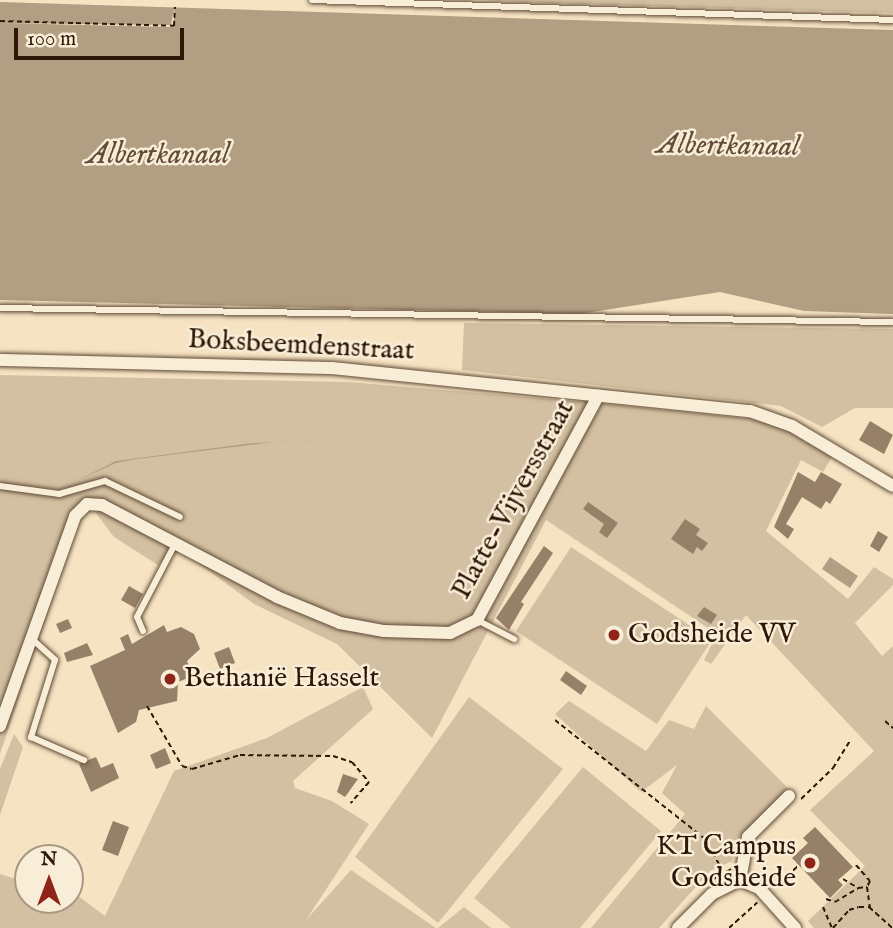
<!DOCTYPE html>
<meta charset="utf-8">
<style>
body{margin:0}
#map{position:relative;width:893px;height:928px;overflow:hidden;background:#f5e3c2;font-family:"IM FELL English",serif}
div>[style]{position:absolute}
.green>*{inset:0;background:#d3c0a2}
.water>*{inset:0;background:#b29e82}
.pier>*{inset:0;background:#f5e3c2}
.building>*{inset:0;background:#968168}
.path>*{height:2px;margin-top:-1px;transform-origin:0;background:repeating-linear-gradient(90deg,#2f1707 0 5px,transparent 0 8.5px)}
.roads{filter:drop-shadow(0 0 2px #604a36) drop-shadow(0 0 2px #604a36)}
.lane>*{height:6px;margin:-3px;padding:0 3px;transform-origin:3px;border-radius:3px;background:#f8edd7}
.street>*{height:12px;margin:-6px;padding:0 6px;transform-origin:6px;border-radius:6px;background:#f8edd7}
.dots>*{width:19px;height:19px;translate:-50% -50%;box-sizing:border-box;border:4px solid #f8edd7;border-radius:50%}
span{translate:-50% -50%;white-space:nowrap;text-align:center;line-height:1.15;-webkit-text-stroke:5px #f8edd7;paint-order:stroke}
.street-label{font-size:28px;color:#2f1707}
.poi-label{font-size:28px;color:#2f1707}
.left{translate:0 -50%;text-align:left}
.right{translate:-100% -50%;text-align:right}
.water-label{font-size:30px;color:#634d38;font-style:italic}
.north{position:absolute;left:14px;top:844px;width:70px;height:70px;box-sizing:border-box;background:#f8edd7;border:2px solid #a89784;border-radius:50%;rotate:0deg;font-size:19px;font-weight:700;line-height:28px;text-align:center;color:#2f1707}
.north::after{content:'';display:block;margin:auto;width:24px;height:32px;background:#8f2418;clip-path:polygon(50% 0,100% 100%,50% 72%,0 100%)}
.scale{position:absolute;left:14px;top:28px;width:170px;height:32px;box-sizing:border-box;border:4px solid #2f1707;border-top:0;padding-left:9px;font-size:21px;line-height:24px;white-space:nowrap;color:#2f1707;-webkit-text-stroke:5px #f8edd7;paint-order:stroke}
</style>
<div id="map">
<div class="green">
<i style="clip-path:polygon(485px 0,893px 0,893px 13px,514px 2px)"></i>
<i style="clip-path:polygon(464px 323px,893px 329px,893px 408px,855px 408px,822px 427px,781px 406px,462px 370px)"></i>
<i style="clip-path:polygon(0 375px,347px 382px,587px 402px,753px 419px,785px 429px,832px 457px,823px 472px,801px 460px,766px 531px,848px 599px,874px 567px,893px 579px,893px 585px,855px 623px,882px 656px,893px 646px,893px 928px,814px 928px,808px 921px,865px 866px,810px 810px,874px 751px,746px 615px,711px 664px,704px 660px,717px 634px,546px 520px,432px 738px,337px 644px,254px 604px,175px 546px,158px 565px,114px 537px,86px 500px,0 754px)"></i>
<i style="clip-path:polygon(571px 547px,712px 640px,657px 724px,516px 631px)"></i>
<i style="clip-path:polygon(363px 687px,373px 709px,293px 781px,295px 788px,332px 801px,369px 824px,306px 920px,351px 870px,436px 928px,0 928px,0 874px,28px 883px,28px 900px,70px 900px,70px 890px,105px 916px,174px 771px,267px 738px)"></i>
<i style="clip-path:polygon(469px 697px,563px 769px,438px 923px,355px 857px)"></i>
<i style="clip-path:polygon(569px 701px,646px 751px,669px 720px,694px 729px,706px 706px,790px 790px,740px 837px,732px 861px,710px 871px,659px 928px,591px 928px,685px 814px,662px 793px,677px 765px,641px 792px,555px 714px)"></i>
<i style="clip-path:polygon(14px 734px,23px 747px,0 815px,0 769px)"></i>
<i style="clip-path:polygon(583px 767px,661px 831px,580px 928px,511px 928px,474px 898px)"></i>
<i style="clip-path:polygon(464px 907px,491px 928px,438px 928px)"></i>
</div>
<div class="water">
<i style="clip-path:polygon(0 2px,893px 30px,893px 314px,804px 311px,720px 292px,579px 314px,0 300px)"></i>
<i style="clip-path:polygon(448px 435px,275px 442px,137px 459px,116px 463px,76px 481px,116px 461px,252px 443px)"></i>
<i style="clip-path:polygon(830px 557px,858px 576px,850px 588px,822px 569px)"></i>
</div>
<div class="pier">
<i style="clip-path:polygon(175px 4px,173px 27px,0 23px,171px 25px)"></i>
</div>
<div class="building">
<i style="clip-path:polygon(870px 421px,893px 435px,884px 454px,859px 440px)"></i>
<i style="clip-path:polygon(798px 472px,815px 482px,821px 472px,842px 484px,830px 504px,826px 501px,821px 509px,802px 497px,786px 524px,794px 529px,788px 539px,774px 527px)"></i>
<i style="clip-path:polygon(588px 502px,618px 523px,607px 538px,599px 532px,604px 524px,583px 509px)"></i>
<i style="clip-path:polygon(685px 519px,700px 529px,696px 535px,708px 543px,702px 551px,697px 547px,693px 554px,671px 539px)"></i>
<i style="clip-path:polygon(878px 531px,888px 537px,879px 552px,870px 546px)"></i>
<i style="clip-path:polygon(544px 546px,553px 553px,521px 602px,524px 604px,509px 630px,496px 618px)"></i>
<i style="clip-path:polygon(129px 586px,143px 594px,135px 608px,121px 600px)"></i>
<i style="clip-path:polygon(704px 607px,717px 615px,711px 624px,697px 616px)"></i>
<i style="clip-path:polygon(68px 619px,72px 628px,60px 633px,56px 624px)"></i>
<i style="clip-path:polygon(164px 625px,167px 632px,181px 627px,194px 634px,200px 649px,187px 661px,193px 676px,178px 682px,177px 701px,139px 710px,136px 722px,118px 733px,90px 666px,125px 650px,120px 638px,128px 634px,132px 644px)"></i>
<i style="clip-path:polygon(87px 643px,93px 655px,67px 662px,64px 653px)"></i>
<i style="clip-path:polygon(229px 647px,235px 663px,220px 669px,214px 653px)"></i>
<i style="clip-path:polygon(566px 671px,587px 686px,581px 695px,560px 680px)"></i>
<i style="clip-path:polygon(165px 748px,171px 763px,156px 769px,150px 755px)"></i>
<i style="clip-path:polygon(96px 757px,101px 768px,113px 763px,119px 778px,91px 792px,79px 764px)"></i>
<i style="clip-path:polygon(343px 774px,358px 779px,345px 797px,337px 792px)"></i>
<i style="clip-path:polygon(113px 821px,129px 827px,118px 856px,102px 850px)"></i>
<i style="clip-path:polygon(815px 827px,853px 867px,838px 880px,843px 885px,830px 898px,792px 858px,808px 843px,803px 838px)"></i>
</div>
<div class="path">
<i style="left:0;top:21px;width:174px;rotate:1.6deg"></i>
<i style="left:174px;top:26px;width:19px;rotate:-87deg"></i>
<i style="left:147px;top:706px;width:69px;rotate:59.7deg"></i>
<i style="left:182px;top:766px;width:10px;rotate:17deg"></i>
<i style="left:192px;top:769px;width:50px;rotate:-16.3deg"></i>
<i style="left:240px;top:755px;width:93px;rotate:0.6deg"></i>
<i style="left:333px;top:756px;width:20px;rotate:18deg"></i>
<i style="left:352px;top:762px;width:26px;rotate:50deg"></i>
<i style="left:369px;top:782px;width:28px;rotate:131deg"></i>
<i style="left:555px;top:720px;width:190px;rotate:38.4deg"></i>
<i style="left:704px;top:838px;width:38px;rotate:60deg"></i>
<i style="left:885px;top:721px;width:11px;rotate:41deg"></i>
<i style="left:801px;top:799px;width:45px;rotate:-44.1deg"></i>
<i style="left:833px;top:768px;width:32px;rotate:-58deg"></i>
<i style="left:856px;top:865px;width:21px;rotate:49deg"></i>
<i style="left:870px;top:881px;width:7px;rotate:117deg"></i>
<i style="left:843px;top:879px;width:17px;rotate:31deg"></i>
<i style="left:858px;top:888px;width:9px;rotate:-6deg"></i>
<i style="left:867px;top:887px;width:21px;rotate:82deg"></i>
<i style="left:712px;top:880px;width:22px;rotate:-30deg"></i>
<i style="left:774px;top:887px;width:33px;rotate:-41deg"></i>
<i style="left:826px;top:899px;width:9px;rotate:18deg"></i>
<i style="left:835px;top:902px;width:27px;rotate:-31deg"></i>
<i style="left:823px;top:907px;width:23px;rotate:67deg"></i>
<i style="left:729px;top:928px;width:38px;rotate:-42deg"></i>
<i style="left:833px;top:928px;width:24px;rotate:-48deg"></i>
<i style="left:849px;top:910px;width:10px;rotate:-17deg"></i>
<i style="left:859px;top:907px;width:10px"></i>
<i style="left:869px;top:907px;width:31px;rotate:42deg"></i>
</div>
<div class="roads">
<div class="lane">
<i style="left:312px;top:0;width:581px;rotate:1.97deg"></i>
<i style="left:0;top:308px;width:893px;rotate:0.9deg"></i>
<i style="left:0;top:486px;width:60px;rotate:7.7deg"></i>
<i style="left:59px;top:494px;width:48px;rotate:-15.8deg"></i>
<i style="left:105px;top:481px;width:83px;rotate:25.6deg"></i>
<i style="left:477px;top:620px;width:42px;rotate:27.2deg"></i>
<i style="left:143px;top:631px;width:15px;rotate:-113deg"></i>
<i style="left:137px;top:617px;width:82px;rotate:-62.5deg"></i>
<i style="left:32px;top:639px;width:31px;rotate:42deg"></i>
<i style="left:55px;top:660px;width:81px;rotate:107.3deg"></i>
<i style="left:31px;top:737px;width:58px;rotate:23.5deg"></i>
</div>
<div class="street">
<i style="left:0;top:360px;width:332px;rotate:1.4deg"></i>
<i style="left:332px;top:368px;width:420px;rotate:5.9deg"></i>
<i style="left:750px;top:411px;width:45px;rotate:19.7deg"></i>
<i style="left:792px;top:426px;width:117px;rotate:30.7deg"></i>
<i style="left:0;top:726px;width:223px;rotate:-70.3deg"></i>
<i style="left:75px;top:516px;width:17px;rotate:-45deg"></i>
<i style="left:87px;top:504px;width:15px;rotate:4deg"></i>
<i style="left:102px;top:505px;width:198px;rotate:27.7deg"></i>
<i style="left:277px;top:597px;width:68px;rotate:22.4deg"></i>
<i style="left:340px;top:623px;width:45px;rotate:10.3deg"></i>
<i style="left:384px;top:631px;width:66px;rotate:1.7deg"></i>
<i style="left:450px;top:633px;width:30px;rotate:-26deg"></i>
<i style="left:477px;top:620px;width:255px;rotate:-61.6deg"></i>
<i style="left:740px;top:880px;width:44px;rotate:-79.5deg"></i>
<i style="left:748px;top:837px;width:58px;rotate:-45deg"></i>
<i style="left:678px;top:928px;width:48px;rotate:-45deg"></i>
<i style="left:712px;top:894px;width:31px;rotate:-27deg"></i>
<i style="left:740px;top:880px;width:21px;rotate:23deg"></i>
<i style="left:759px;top:888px;width:54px;rotate:48deg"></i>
</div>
</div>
<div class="dots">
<i style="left:614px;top:635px;background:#8f2418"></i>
<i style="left:170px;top:679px;background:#8f2418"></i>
<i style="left:810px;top:863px;background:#8f2418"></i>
</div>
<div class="street-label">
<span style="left:301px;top:346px;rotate:3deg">Boksbeemdenstraat</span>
<span style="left:514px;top:500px;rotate:-61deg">Platte-Vijversstraat</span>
</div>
<div class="poi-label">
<span class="left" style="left:628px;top:635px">Godsheide VV</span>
<span class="left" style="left:184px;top:679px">Bethanië Hasselt</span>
<span class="right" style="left:796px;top:863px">KT Campus<br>Godsheide</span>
</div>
<div class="water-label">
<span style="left:728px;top:146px;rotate:1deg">Albertkanaal</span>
<span style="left:158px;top:155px">Albertkanaal</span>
</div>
<div class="north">N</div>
<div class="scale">100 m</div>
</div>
